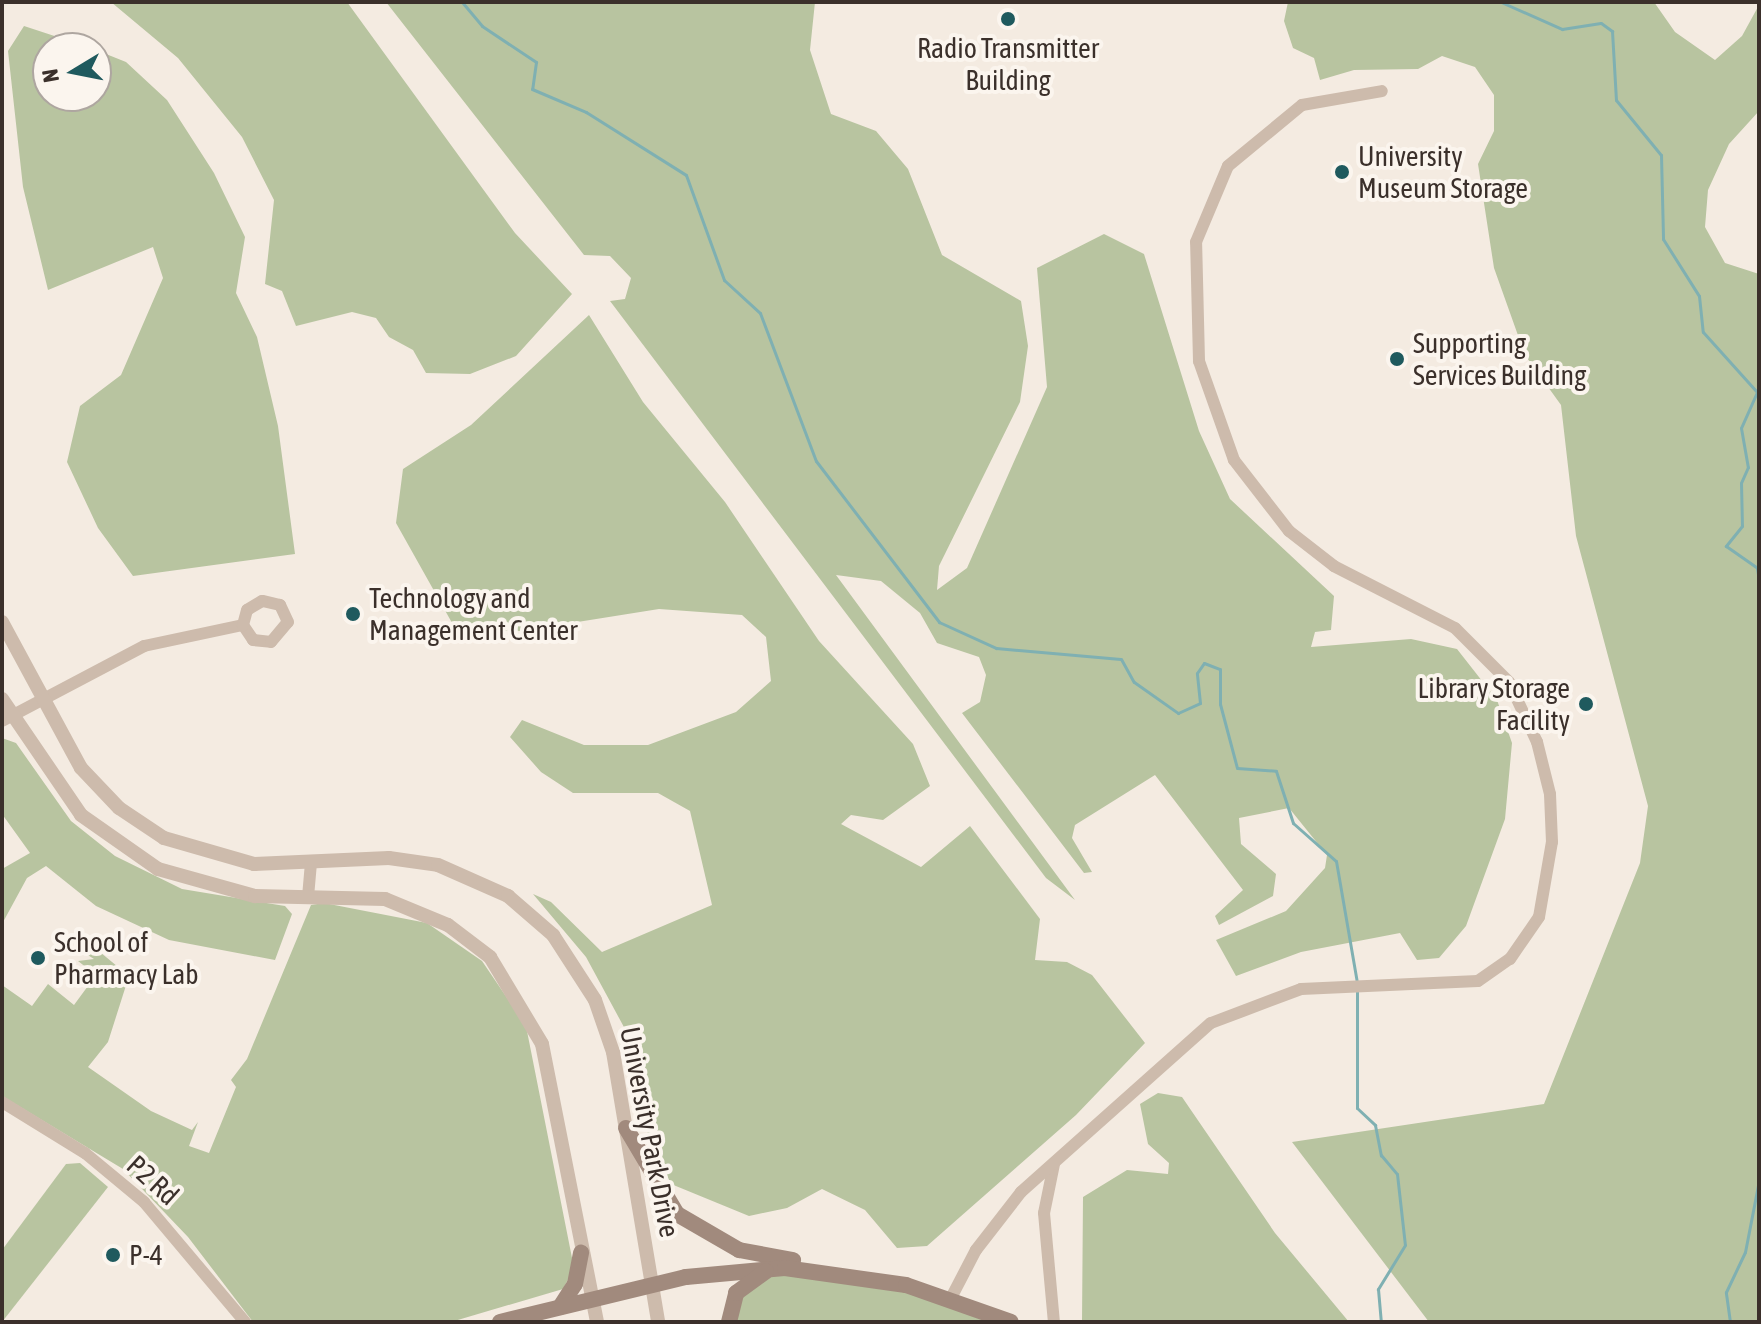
<!DOCTYPE html>
<style>
body{margin:0}
#map{position:relative;width:1761px;height:1324px;overflow:hidden;background:#f4ebe1;font-family:"Asap Condensed",sans-serif}
div>[style]{position:absolute}
.green>*{inset:0;background:#b8c4a0}
.stream>*{height:3px;margin:-1.5px;padding:0 1.5px;transform-origin:1.5px;border-radius:1.5px;background:#7fb0b2}
.minor>*{height:12px;margin:-6px;padding:0 6px;transform-origin:6px;border-radius:6px;background:#cdbbac}
.tertiary>*{height:14px;margin:-7px;padding:0 7px;transform-origin:7px;border-radius:7px;background:#cdbbac}
.secondary>*{height:16px;margin:-8px;padding:0 8px;transform-origin:8px;border-radius:8px;background:#a18a7d}
.dots>*{width:22px;height:22px;translate:-50% -50%;box-sizing:border-box;border:4px solid #fbf5ee;border-radius:50%}
span{translate:-50% -50%;white-space:nowrap;text-align:center;line-height:1.15;-webkit-text-stroke:8px #fbf5ee;paint-order:stroke}
.poi-label{font-size:28px;color:#3b302b}
.left{translate:0 -50%;text-align:left}
.right{translate:-100% -50%;text-align:right}
.street-label{font-size:28px;color:#3b302b}
.frame{position:absolute;inset:0;border:4px solid #3b302b;pointer-events:none}
.north{position:absolute;left:32px;top:32px;width:80px;height:80px;box-sizing:border-box;background:#fbf5ee;border:2px solid #aea6a0;border-radius:50%;rotate:260deg;font-size:22px;font-weight:700;line-height:32px;text-align:center;color:#3b302b}
.north::after{content:'';display:block;margin:auto;width:28px;height:36px;background:#1f5a5e;clip-path:polygon(50% 0,100% 100%,50% 72%,0 100%)}
</style>
<div id="map">
<div class="green">
<i style="clip-path:polygon(111px 2px,347px 2px,515px 233px,572px 294px,516px 356px,470px 374px,426px 373px,413px 350px,389px 337px,376px 318px,352px 312px,296px 326px,282px 291px,265px 284px,274px 200px,242px 137px,178px 58px)"></i>
<i style="clip-path:polygon(386px 2px,815px 2px,810px 50px,831px 114px,876px 131px,908px 169px,942px 255px,1021px 301px,1028px 346px,1020px 402px,939px 566px,937px 590px,967px 568px,1047px 387px,1037px 268px,1104px 234px,1144px 254px,1199px 431px,1230px 499px,1334px 596px,1331px 630px,1315px 632px,1311px 647px,1411px 639px,1457px 649px,1497px 700px,1512px 743px,1505px 819px,1466px 926px,1439px 958px,1417px 960px,1400px 933px,1301px 952px,1236px 976px,1216px 940px,1286px 911px,1325px 868px,1327px 855px,1289px 808px,1239px 818px,1241px 844px,1276px 874px,1273px 896px,1219px 925px,1215px 916px,1243px 890px,1155px 775px,1075px 825px,1072px 838px,1092px 872px,1084px 873px,962px 713px,980px 702px,986px 675px,979px 657px,937px 643px,920px 613px,881px 581px,836px 575px,1075px 900px,1046px 878px,610px 301px,625px 299px,631px 278px,610px 256px,584px 255px)"></i>
<i style="clip-path:polygon(1288px 2px,1654px 2px,1675px 32px,1715px 60px,1742px 36px,1759px 5px,1759px 111px,1729px 144px,1708px 190px,1705px 227px,1725px 263px,1759px 274px,1759px 1322px,1429px 1322px,1292px 1142px,1544px 1104px,1640px 863px,1648px 806px,1576px 536px,1561px 405px,1525px 355px,1494px 268px,1478px 164px,1494px 131px,1494px 95px,1475px 67px,1442px 56px,1418px 69px,1354px 70px,1320px 80px,1314px 58px,1293px 48px,1284px 21px)"></i>
<i style="clip-path:polygon(24px 26px,91px 48px,48px 48px,48px 96px,96px 96px,96px 50px,126px 62px,167px 100px,214px 173px,245px 237px,236px 293px,257px 337px,278px 426px,295px 554px,133px 576px,98px 528px,67px 462px,80px 406px,121px 375px,163px 278px,153px 247px,48px 290px,23px 187px,8px 51px)"></i>
<i style="clip-path:polygon(589px 315px,643px 402px,725px 502px,819px 641px,913px 744px,930px 786px,883px 820px,851px 815px,841px 824px,921px 867px,970px 826px,1040px 919px,1035px 960px,1067px 962px,1092px 975px,1145px 1043px,1076px 1115px,927px 1246px,897px 1248px,865px 1210px,822px 1189px,787px 1208px,749px 1216px,671px 1184px,641px 1118px,625px 1029px,586px 957px,533px 894px,551px 902px,602px 952px,712px 905px,690px 811px,658px 793px,573px 793px,541px 772px,510px 737px,522px 720px,584px 745px,648px 745px,736px 712px,771px 681px,766px 637px,742px 615px,659px 609px,521px 631px,456px 630px,396px 523px,403px 469px,471px 425px)"></i>
<i style="clip-path:polygon(2px 738px,16px 743px,71px 821px,115px 856px,182px 889px,285px 906px,292px 914px,275px 960px,169px 940px,96px 906px,46px 866px,27px 878px,2px 924px,2px 869px,30px 853px,2px 814px)"></i>
<i style="clip-path:polygon(324px 903px,427px 923px,482px 961px,526px 1026px,574px 1268px,563px 1289px,451px 1322px,253px 1322px,188px 1237px,123px 1169px,2px 1096px,2px 985px,32px 1006px,48px 984px,74px 1005px,96px 975px,78px 961px,94px 959px,83px 952px,89px 943px,129px 976px,108px 1042px,88px 1067px,151px 1111px,192px 1130px,198px 1122px,189px 1146px,209px 1153px,236px 1087px,231px 1080px,247px 1059px,311px 905px)"></i>
<i style="clip-path:polygon(1158px 1093px,1182px 1097px,1275px 1233px,1349px 1322px,1082px 1322px,1083px 1197px,1127px 1170px,1168px 1174px,1169px 1163px,1148px 1144px,1140px 1104px)"></i>
<i style="clip-path:polygon(80px 1163px,108px 1187px,2px 1322px,2px 1250px,66px 1164px)"></i>
<i style="clip-path:polygon(829px 1269px,1011px 1322px,729px 1322px,752px 1277px)"></i>
</div>
<div class="stream">
<i style="left:462px;top:2px;width:31px;rotate:50deg"></i>
<i style="left:482px;top:26px;width:65px;rotate:33.7deg"></i>
<i style="left:536px;top:62px;width:27px;rotate:98deg"></i>
<i style="left:532px;top:89px;width:59px;rotate:23.1deg"></i>
<i style="left:586px;top:112px;width:118px;rotate:32.2deg"></i>
<i style="left:686px;top:175px;width:112px;rotate:70.1deg"></i>
<i style="left:724px;top:280px;width:49px;rotate:42.5deg"></i>
<i style="left:760px;top:313px;width:158px;rotate:69.3deg"></i>
<i style="left:816px;top:461px;width:203px;rotate:52.6deg"></i>
<i style="left:939px;top:622px;width:63px;rotate:24.5deg"></i>
<i style="left:996px;top:648px;width:125px;rotate:5deg"></i>
<i style="left:1121px;top:659px;width:26px;rotate:61deg"></i>
<i style="left:1134px;top:682px;width:54px;rotate:35.2deg"></i>
<i style="left:1178px;top:713px;width:24px;rotate:-24deg"></i>
<i style="left:1200px;top:703px;width:30px;rotate:-96deg"></i>
<i style="left:1197px;top:673px;width:12px;rotate:-55deg"></i>
<i style="left:1204px;top:663px;width:17px;rotate:21deg"></i>
<i style="left:1220px;top:669px;width:35px;rotate:90deg"></i>
<i style="left:1220px;top:704px;width:66px;rotate:75.1deg"></i>
<i style="left:1237px;top:768px;width:39px;rotate:4deg"></i>
<i style="left:1276px;top:771px;width:55px;rotate:71.9deg"></i>
<i style="left:1293px;top:823px;width:57px;rotate:41.5deg"></i>
<i style="left:1336px;top:861px;width:123px;rotate:80.2deg"></i>
<i style="left:1501px;top:2px;width:67px;rotate:23.9deg"></i>
<i style="left:1562px;top:29px;width:39px;rotate:-9deg"></i>
<i style="left:1601px;top:23px;width:14px;rotate:36deg"></i>
<i style="left:1612px;top:31px;width:69px;rotate:86.7deg"></i>
<i style="left:1616px;top:100px;width:71px;rotate:50.7deg"></i>
<i style="left:1661px;top:155px;width:84px;rotate:88.6deg"></i>
<i style="left:1663px;top:239px;width:67px;rotate:57.7deg"></i>
<i style="left:1699px;top:296px;width:36px;rotate:84deg"></i>
<i style="left:1703px;top:332px;width:81px;rotate:48deg"></i>
<i style="left:1757px;top:392px;width:39px;rotate:114deg"></i>
<i style="left:1741px;top:428px;width:40px;rotate:80deg"></i>
<i style="left:1748px;top:467px;width:17px;rotate:114deg"></i>
<i style="left:1741px;top:483px;width:43px;rotate:88.7deg"></i>
<i style="left:1742px;top:526px;width:26px;rotate:129deg"></i>
<i style="left:1726px;top:546px;width:38px;rotate:35deg"></i>
<i style="left:1757px;top:568px;width:13px;rotate:81deg"></i>
<i style="left:1357px;top:989px;width:119px;rotate:90deg"></i>
<i style="left:1357px;top:1108px;width:25px;rotate:43deg"></i>
<i style="left:1375px;top:1125px;width:31px;rotate:79deg"></i>
<i style="left:1381px;top:1155px;width:25px;rotate:50deg"></i>
<i style="left:1397px;top:1174px;width:71px;rotate:83.6deg"></i>
<i style="left:1405px;top:1245px;width:52px;rotate:121.5deg"></i>
<i style="left:1378px;top:1289px;width:33px;rotate:85deg"></i>
<i style="left:1730px;top:1322px;width:30px;rotate:-98deg"></i>
<i style="left:1726px;top:1292px;width:44px;rotate:-64.6deg"></i>
<i style="left:1745px;top:1252px;width:73px;rotate:-79deg"></i>
</div>
<div class="minor">
<i style="left:2px;top:721px;width:161px;rotate:-27.8deg"></i>
<i style="left:144px;top:646px;width:101px;rotate:-12deg"></i>
<i style="left:243px;top:625px;width:18px;rotate:56deg"></i>
<i style="left:253px;top:640px;width:18px;rotate:6deg"></i>
<i style="left:271px;top:642px;width:26px;rotate:-50deg"></i>
<i style="left:288px;top:622px;width:19px;rotate:-115deg"></i>
<i style="left:280px;top:605px;width:18px;rotate:-167deg"></i>
<i style="left:262px;top:601px;width:17px;rotate:149deg"></i>
<i style="left:247px;top:610px;width:16px;rotate:105deg"></i>
<i style="left:308px;top:897px;width:32px;rotate:-85deg"></i>
<i style="left:2px;top:1102px;width:97px;rotate:31.6deg"></i>
<i style="left:85px;top:1153px;width:77px;rotate:39.7deg"></i>
<i style="left:144px;top:1202px;width:157px;rotate:49.9deg"></i>
<i style="left:1054px;top:1164px;width:50px;rotate:101.5deg"></i>
<i style="left:1044px;top:1213px;width:109px;rotate:84.8deg"></i>
<i style="left:951px;top:1298px;width:54px;rotate:-62.5deg"></i>
<i style="left:976px;top:1250px;width:73px;rotate:-52.2deg"></i>
<i style="left:1021px;top:1192px;width:254px;rotate:-41.7deg"></i>
<i style="left:1211px;top:1023px;width:96px;rotate:-20.7deg"></i>
<i style="left:1301px;top:989px;width:177px;rotate:-2.6deg"></i>
<i style="left:1478px;top:981px;width:39px;rotate:-35deg"></i>
<i style="left:1510px;top:959px;width:51px;rotate:-55.4deg"></i>
<i style="left:1539px;top:917px;width:76px;rotate:-80.2deg"></i>
<i style="left:1552px;top:842px;width:48px;rotate:-92.4deg"></i>
<i style="left:1550px;top:794px;width:54px;rotate:-104deg"></i>
<i style="left:1537px;top:742px;width:66px;rotate:-115deg"></i>
<i style="left:1509px;top:682px;width:76px;rotate:-135deg"></i>
<i style="left:1455px;top:628px;width:136px;rotate:-152.9deg"></i>
<i style="left:1334px;top:566px;width:57px;rotate:-142.1deg"></i>
<i style="left:1289px;top:531px;width:90px;rotate:-127.8deg"></i>
<i style="left:1234px;top:460px;width:105px;rotate:-109.5deg"></i>
<i style="left:1199px;top:361px;width:119px;rotate:-91.4deg"></i>
<i style="left:1196px;top:242px;width:82px;rotate:-67.2deg"></i>
<i style="left:1228px;top:166px;width:96px;rotate:-39.5deg"></i>
<i style="left:1302px;top:105px;width:81px;rotate:-9.9deg"></i>
</div>
<div class="tertiary">
<i style="left:2px;top:622px;width:166px;rotate:61.6deg"></i>
<i style="left:81px;top:768px;width:55px;rotate:46.5deg"></i>
<i style="left:119px;top:808px;width:54px;rotate:33.7deg"></i>
<i style="left:164px;top:838px;width:94px;rotate:16.1deg"></i>
<i style="left:254px;top:864px;width:135px;rotate:-2.5deg"></i>
<i style="left:389px;top:858px;width:49px;rotate:8.1deg"></i>
<i style="left:438px;top:865px;width:77px;rotate:23.9deg"></i>
<i style="left:508px;top:896px;width:60px;rotate:40.9deg"></i>
<i style="left:553px;top:935px;width:77px;rotate:57.1deg"></i>
<i style="left:595px;top:1000px;width:55px;rotate:70.9deg"></i>
<i style="left:613px;top:1052px;width:274px;rotate:80.5deg"></i>
<i style="left:2px;top:699px;width:140px;rotate:55.7deg"></i>
<i style="left:81px;top:815px;width:94px;rotate:35deg"></i>
<i style="left:158px;top:869px;width:101px;rotate:15.6deg"></i>
<i style="left:255px;top:896px;width:130px;rotate:1.3deg"></i>
<i style="left:385px;top:899px;width:68px;rotate:22.4deg"></i>
<i style="left:448px;top:925px;width:53px;rotate:37.3deg"></i>
<i style="left:490px;top:957px;width:101px;rotate:59.1deg"></i>
<i style="left:542px;top:1044px;width:283px;rotate:78.8deg"></i>
</div>
<div class="secondary">
<i style="left:626px;top:1128px;width:100px;rotate:59.3deg"></i>
<i style="left:677px;top:1214px;width:72px;rotate:30.1deg"></i>
<i style="left:739px;top:1250px;width:55px;rotate:10.5deg"></i>
<i style="left:560px;top:1307px;width:27px;rotate:-57deg"></i>
<i style="left:575px;top:1284px;width:32px;rotate:-79deg"></i>
<i style="left:500px;top:1322px;width:191px;rotate:-13.6deg"></i>
<i style="left:686px;top:1277px;width:99px;rotate:-5.2deg"></i>
<i style="left:785px;top:1268px;width:122px;rotate:8deg"></i>
<i style="left:906px;top:1285px;width:111px;rotate:19.4deg"></i>
<i style="left:729px;top:1322px;width:30px;rotate:-76deg"></i>
<i style="left:736px;top:1293px;width:37px;rotate:-36deg"></i>
</div>
<div class="dots">
<i style="left:1008px;top:19px;background:#1f5a5e"></i>
<i style="left:1342px;top:172px;background:#1f5a5e"></i>
<i style="left:1397px;top:359px;background:#1f5a5e"></i>
<i style="left:353px;top:614px;background:#1f5a5e"></i>
<i style="left:1586px;top:704px;background:#1f5a5e"></i>
<i style="left:38px;top:958px;background:#1f5a5e"></i>
<i style="left:113px;top:1255px;background:#1f5a5e"></i>
</div>
<div class="poi-label">
<span style="left:1008px;top:64px">Radio Transmitter<br>Building</span>
<span class="left" style="left:1358px;top:172px">University<br>Museum Storage</span>
<span class="left" style="left:1413px;top:359px">Supporting<br>Services Building</span>
<span class="left" style="left:369px;top:614px">Technology and<br>Management Center</span>
<span class="right" style="left:1570px;top:704px">Library Storage<br>Facility</span>
<span class="left" style="left:54px;top:958px">School of<br>Pharmacy Lab</span>
<span class="left" style="left:129px;top:1255px">P-4</span>
</div>
<div class="street-label">
<span style="left:650px;top:1132px;rotate:79deg">University Park Drive</span>
<span style="left:153px;top:1180px;rotate:42deg">P2 Rd</span>
</div>
<div class="frame"></div>
<div class="north">N</div>
</div>
